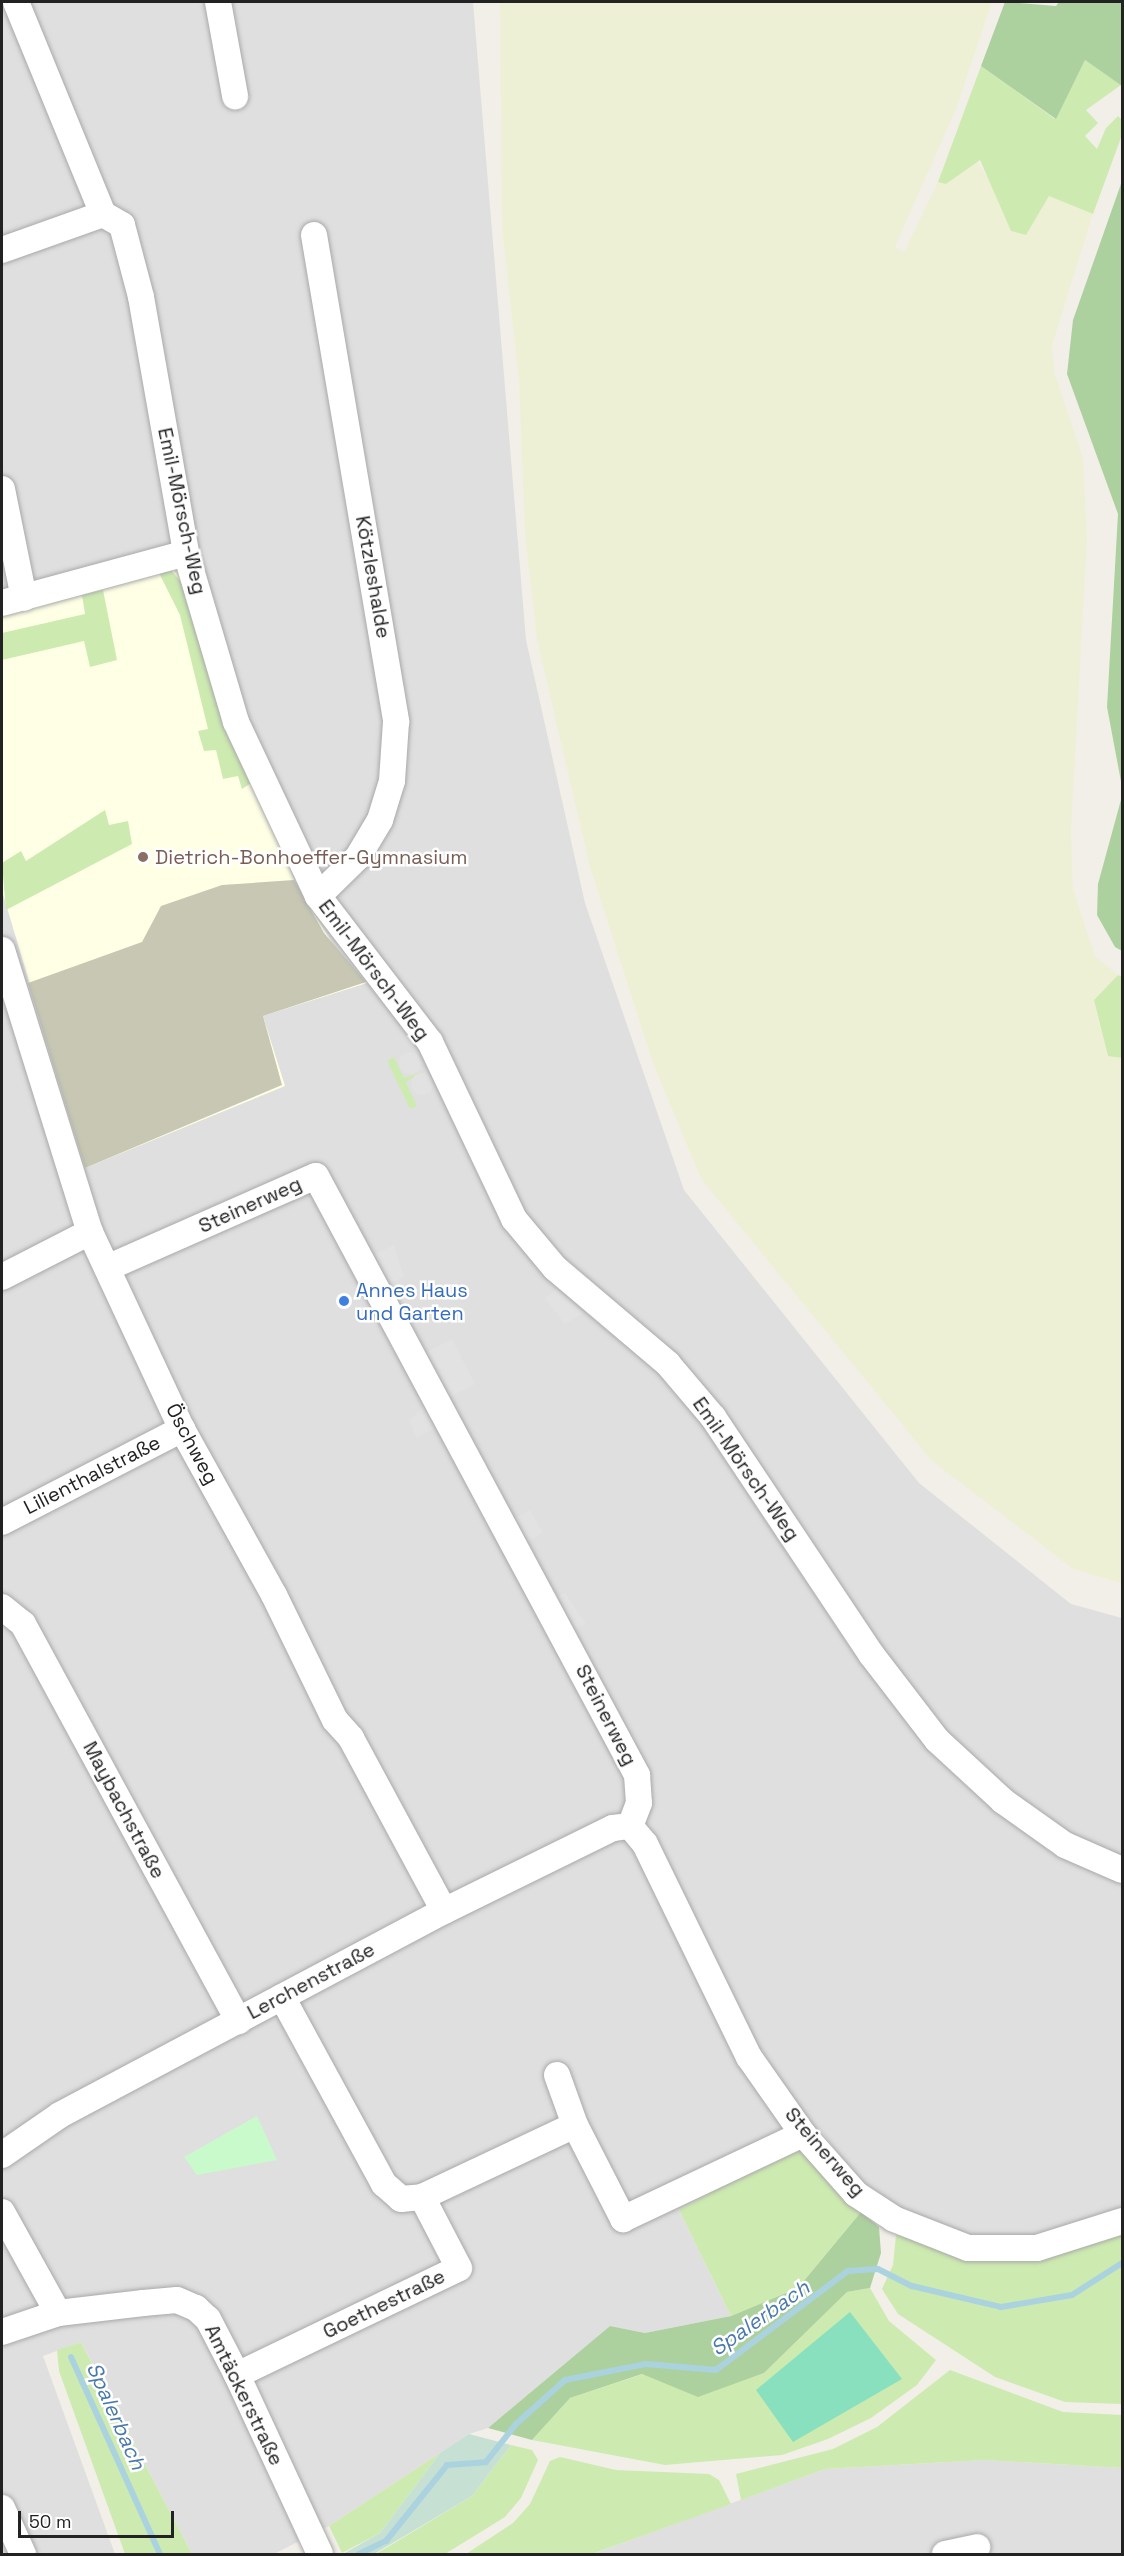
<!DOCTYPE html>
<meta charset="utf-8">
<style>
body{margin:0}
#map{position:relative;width:1124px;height:2556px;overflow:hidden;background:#f2efe9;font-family:"Space Grotesk",sans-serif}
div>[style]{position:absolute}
.residential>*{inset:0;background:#e0dfdf}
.education>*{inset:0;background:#ffffe5}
.construction>*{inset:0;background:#c7c7b4}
.farmland>*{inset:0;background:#eef0d5}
.grass>*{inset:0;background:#cdebb0}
.forest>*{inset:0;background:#add19e}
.wetland>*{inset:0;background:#c6e0d4}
.park>*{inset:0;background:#c8facc}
.pitch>*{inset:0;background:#88e0be}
.parking>*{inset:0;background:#e2e2e2}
.round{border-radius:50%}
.stream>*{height:6px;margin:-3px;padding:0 3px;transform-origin:3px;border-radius:3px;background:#aad3df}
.roads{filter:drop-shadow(0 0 2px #a9a9a9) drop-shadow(0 0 2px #a9a9a9)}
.minor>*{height:26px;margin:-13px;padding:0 13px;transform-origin:13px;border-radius:13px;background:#fff}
.dots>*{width:16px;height:16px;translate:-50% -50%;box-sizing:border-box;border:3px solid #fff;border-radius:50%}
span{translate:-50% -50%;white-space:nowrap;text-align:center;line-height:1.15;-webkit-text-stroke:5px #fff;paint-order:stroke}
.street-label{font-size:20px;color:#222}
.education-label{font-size:20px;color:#785e54}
.left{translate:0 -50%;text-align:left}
.shop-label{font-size:20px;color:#366cbe}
.water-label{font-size:21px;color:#4a7aab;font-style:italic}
.frame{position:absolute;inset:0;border:3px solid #222;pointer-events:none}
.scale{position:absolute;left:18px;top:2511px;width:156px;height:27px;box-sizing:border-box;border:3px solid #222;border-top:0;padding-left:8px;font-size:18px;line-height:21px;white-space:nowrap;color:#222;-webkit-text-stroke:4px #fff;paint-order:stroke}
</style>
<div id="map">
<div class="residential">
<i style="clip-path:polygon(2px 2px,473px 2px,526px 640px,585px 903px,684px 1190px,919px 1483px,1071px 1604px,1122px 1618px,1122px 2211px,1038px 2239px,975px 2242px,870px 2196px,820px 2129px,679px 2210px,731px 2316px,645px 2333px,610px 2326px,488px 2428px,469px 2434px,329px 2526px,274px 2554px,192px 2554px,81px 2342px,43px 2356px,115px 2554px,2px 2554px)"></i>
<i style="clip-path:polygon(984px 2460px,1122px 2468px,1122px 2554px,593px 2554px,825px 2469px)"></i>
</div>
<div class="education">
<i style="clip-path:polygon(180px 566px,224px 725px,267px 805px,297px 887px,343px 960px,367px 983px,263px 1016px,285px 1086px,85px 1168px,2px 891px,2px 611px)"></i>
</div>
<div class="construction">
<i style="clip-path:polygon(294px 880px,324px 933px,366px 982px,263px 1016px,282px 1085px,85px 1168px,28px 983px,142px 942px,161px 906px,222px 885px)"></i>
</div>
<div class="farmland">
<i style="clip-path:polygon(500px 2px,992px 2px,956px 109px,895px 247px,904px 252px,938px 182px,946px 184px,976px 160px,1026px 235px,1049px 196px,1093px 214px,1052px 346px,1055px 374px,1083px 458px,1087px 541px,1071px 830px,1073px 889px,1095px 956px,1118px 975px,1094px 1000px,1108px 1055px,1122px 1059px,1122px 1583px,1073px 1569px,932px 1461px,701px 1179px,653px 1063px,590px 867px,537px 640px,525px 534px,519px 382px,502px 229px)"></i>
</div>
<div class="grass">
<i style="clip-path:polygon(1085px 60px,1121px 85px,1086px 110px,1098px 123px,1085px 136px,1097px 149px,1106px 128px,1118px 116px,1122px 120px,1122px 135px,1093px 214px,1049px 196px,1026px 235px,1011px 231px,980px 160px,946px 184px,938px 182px,981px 66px,1055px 119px)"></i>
<i style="clip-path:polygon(171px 570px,186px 588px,224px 725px,251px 783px,242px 789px,238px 776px,223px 779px,216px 750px,204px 751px,198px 731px,208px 729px,180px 615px,158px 571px)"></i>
<i style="clip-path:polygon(103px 590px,117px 660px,90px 667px,84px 641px,2px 660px,2px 633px,85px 614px,82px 595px)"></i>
<i style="clip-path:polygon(105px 810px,109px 825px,128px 821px,132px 844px,6px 910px,2px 863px,21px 851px,26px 861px)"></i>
<i style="clip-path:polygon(1118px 975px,1122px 977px,1122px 1058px,1108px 1056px,1094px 1000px)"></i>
<i style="clip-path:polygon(394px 1057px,404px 1078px,425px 1071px,406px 1082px,417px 1106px,410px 1109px,387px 1061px)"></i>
<i style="clip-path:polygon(799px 2143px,861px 2212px,798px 2288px,731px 2316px,679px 2210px)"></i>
<i style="clip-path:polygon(1122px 2230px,1122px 2404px,1065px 2402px,995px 2377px,898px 2314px,882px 2289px,893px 2265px,896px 2235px,965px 2255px)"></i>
<i style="clip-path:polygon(870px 2288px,889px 2321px,936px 2360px,917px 2385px,871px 2418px,828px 2439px,782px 2455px,665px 2465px,532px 2440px,570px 2398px,643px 2374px,698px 2396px,764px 2373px,847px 2292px)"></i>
<i style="clip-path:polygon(81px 2342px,85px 2350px,192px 2554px,125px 2554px,59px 2371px,57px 2350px)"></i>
<i style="clip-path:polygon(950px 2370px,1063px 2412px,1122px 2415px,1122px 2468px,984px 2460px,825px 2469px,741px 2500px,736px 2474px,833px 2449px,877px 2427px)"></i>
<i style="clip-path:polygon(511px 2445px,532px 2450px,538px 2460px,521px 2498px,505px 2517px,445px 2554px,376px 2554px,472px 2496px)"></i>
<i style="clip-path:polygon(440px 2453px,380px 2533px,342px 2553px,329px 2526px)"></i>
<i style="clip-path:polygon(560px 2457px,616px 2470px,709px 2474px,719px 2480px,731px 2504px,592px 2554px,466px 2554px,513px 2523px,530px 2504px,550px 2461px)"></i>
</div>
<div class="forest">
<i style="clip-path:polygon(1005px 2px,1056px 6px,1059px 2px,1122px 2px,1122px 86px,1085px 60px,1056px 119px,981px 66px)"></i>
<i style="clip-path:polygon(1122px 181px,1122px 787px,1107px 707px,1118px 514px,1067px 374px,1073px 320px)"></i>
<i style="clip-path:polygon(1122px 796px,1122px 951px,1115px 947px,1097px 915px,1098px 884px)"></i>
<i style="clip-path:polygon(861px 2212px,879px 2227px,881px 2253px,870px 2288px,847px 2292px,764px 2373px,698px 2397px,642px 2374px,570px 2398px,532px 2440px,488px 2428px,610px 2326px,645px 2333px,731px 2316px,798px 2288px)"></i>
</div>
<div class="wetland">
<i style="clip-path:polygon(469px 2434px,511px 2445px,472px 2496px,374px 2554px,343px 2554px,380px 2533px,440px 2453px)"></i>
</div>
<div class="park">
<i style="clip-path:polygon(257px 2116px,277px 2160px,197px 2175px,184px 2157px)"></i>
</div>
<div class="pitch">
<i style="clip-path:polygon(850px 2312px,902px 2379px,793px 2442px,756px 2390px)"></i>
</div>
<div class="parking">
<i class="round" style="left:399px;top:1052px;width:22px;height:22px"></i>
<i class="round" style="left:411px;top:1073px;width:22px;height:22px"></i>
<i style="clip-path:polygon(394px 1245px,404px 1277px,390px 1284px,375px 1254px)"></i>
<i style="clip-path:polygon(557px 1289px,583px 1313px,565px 1324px,545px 1298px)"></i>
<i style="clip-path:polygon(452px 1339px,475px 1384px,450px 1397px,427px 1352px)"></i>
<i style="clip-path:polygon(426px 1404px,437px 1427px,417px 1438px,409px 1421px)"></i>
<i style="clip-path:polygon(530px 1510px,543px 1533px,526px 1542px,513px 1519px)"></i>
<i style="clip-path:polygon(565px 1593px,586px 1624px,572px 1630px,555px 1598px)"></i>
</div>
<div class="stream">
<i style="left:71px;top:2357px;width:216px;rotate:65.7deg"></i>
<i style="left:359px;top:2554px;width:30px;rotate:-26deg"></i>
<i style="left:386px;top:2541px;width:97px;rotate:-51.2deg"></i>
<i style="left:447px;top:2465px;width:39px;rotate:-4deg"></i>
<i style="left:486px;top:2462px;width:48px;rotate:-51.7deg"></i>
<i style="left:516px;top:2424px;width:66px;rotate:-41.9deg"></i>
<i style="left:565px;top:2380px;width:83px;rotate:-11.2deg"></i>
<i style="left:646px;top:2364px;width:70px;rotate:4.9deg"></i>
<i style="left:716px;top:2370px;width:165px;rotate:-36.9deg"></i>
<i style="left:848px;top:2271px;width:30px;rotate:-4deg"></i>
<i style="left:878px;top:2269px;width:38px;rotate:27deg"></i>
<i style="left:912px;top:2286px;width:91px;rotate:13.3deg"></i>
<i style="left:1001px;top:2307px;width:72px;rotate:-9.6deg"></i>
<i style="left:1072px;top:2295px;width:59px;rotate:-32.6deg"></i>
</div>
<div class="roads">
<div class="minor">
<i style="left:16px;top:2px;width:229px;rotate:67.7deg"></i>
<i style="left:103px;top:214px;width:22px;rotate:30deg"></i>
<i style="left:122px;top:225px;width:74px;rotate:75.2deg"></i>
<i style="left:141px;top:297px;width:260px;rotate:80deg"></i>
<i style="left:186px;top:553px;width:176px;rotate:73.5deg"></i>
<i style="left:236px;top:722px;width:192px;rotate:64.8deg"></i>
<i style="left:318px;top:896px;width:184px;rotate:52.5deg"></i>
<i style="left:430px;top:1042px;width:196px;rotate:64.6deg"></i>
<i style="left:514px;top:1219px;width:64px;rotate:50.1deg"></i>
<i style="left:555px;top:1268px;width:148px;rotate:40.3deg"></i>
<i style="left:668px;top:1364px;width:70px;rotate:49.7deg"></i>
<i style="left:713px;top:1417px;width:285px;rotate:56.3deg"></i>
<i style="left:871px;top:1654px;width:108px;rotate:52.5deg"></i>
<i style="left:937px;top:1740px;width:90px;rotate:42.7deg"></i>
<i style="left:1003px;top:1801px;width:76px;rotate:35.4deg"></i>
<i style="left:1065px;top:1845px;width:62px;rotate:23.7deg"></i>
<i style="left:218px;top:2px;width:96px;rotate:79.7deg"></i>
<i style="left:314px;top:235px;width:494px;rotate:80.4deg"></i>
<i style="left:396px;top:722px;width:59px;rotate:93.9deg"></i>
<i style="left:392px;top:781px;width:41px;rotate:107.1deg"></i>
<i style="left:380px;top:820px;width:43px;rotate:120.7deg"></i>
<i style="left:358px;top:857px;width:56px;rotate:135.7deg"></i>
<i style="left:2px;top:250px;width:107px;rotate:-19.6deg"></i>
<i style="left:2px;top:489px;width:111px;rotate:78.6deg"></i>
<i style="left:2px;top:603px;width:191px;rotate:-15.2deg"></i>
<i style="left:2px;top:950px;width:295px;rotate:72.7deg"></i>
<i style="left:90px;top:1232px;width:217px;rotate:65deg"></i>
<i style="left:182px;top:1429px;width:190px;rotate:61deg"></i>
<i style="left:274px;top:1595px;width:139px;rotate:64deg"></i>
<i style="left:335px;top:1720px;width:24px;rotate:48deg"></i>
<i style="left:351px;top:1738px;width:196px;rotate:61.7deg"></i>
<i style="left:107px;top:1268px;width:228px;rotate:-23.8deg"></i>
<i style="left:316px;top:1176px;width:680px;rotate:61.81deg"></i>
<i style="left:637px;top:1775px;width:28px;rotate:86deg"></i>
<i style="left:639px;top:1803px;width:25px;rotate:111deg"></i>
<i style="left:2px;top:1277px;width:99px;rotate:-27.1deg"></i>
<i style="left:2px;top:1522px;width:203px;rotate:-27.3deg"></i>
<i style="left:2px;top:1607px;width:27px;rotate:39deg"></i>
<i style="left:23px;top:1624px;width:452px;rotate:61.5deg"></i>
<i style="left:630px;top:1826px;width:23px;rotate:50deg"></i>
<i style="left:645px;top:1844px;width:237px;rotate:64deg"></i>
<i style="left:749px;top:2057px;width:94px;rotate:55deg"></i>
<i style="left:803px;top:2134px;width:80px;rotate:48.5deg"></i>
<i style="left:856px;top:2194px;width:45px;rotate:33.3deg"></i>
<i style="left:894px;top:2219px;width:79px;rotate:21.4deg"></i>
<i style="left:968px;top:2248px;width:69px"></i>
<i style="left:1037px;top:2248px;width:89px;rotate:-17.6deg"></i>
<i style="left:282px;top:1997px;width:213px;rotate:61.4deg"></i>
<i style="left:384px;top:2184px;width:23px;rotate:41deg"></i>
<i style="left:401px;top:2199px;width:21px;rotate:-5deg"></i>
<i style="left:422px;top:2197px;width:169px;rotate:-25.2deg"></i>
<i style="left:557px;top:2075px;width:53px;rotate:70.2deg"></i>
<i style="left:575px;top:2125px;width:106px;rotate:62.9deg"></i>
<i style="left:623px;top:2219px;width:199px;rotate:-25.3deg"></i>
<i style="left:2px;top:2155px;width:70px;rotate:-34.6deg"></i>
<i style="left:60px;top:2115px;width:435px;rotate:-28deg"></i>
<i style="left:444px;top:1911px;width:188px;rotate:-26.2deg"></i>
<i style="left:613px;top:1828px;width:17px;rotate:-7deg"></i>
<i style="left:2px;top:2212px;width:115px;rotate:61deg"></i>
<i style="left:2px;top:2332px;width:59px;rotate:-18.7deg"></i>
<i style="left:58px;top:2313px;width:86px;rotate:-6.7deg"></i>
<i style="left:143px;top:2303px;width:34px;rotate:-5deg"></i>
<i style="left:177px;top:2300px;width:21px;rotate:23deg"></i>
<i style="left:196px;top:2308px;width:16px;rotate:43deg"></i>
<i style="left:208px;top:2319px;width:63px;rotate:62.6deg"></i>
<i style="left:237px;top:2375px;width:197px;rotate:65.1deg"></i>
<i style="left:237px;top:2375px;width:246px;rotate:-25.7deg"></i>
<i style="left:459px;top:2268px;width:80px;rotate:-117.5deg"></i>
<i style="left:2px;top:2508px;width:51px;rotate:65.5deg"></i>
<i style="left:945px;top:2554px;width:33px;rotate:-12deg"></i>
</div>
</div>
<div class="dots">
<i style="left:143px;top:857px;background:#8d6e63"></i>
<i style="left:344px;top:1301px;background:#3f7fe0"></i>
</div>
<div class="street-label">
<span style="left:182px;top:511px;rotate:78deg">Emil-Mörsch-Weg</span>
<span style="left:373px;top:577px;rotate:80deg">Kötzleshalde</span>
<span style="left:374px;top:970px;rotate:53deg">Emil-Mörsch-Weg</span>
<span style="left:250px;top:1205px;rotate:-24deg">Steinerweg</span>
<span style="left:192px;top:1444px;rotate:62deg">Öschweg</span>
<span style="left:746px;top:1469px;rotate:55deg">Emil-Mörsch-Weg</span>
<span style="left:92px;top:1475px;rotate:-27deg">Lilienthalstraße</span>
<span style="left:606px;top:1715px;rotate:63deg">Steinerweg</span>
<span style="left:124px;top:1810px;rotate:62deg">Maybachstraße</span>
<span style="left:311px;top:1981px;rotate:-28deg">Lerchenstraße</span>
<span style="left:825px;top:2152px;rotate:49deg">Steinerweg</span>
<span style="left:384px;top:2304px;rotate:-26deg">Goethestraße</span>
<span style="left:244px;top:2395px;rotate:64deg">Amtäckerstraße</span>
</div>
<div class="education-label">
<span class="left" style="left:155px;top:857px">Dietrich-Bonhoeffer-Gymnasium</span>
</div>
<div class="shop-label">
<span class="left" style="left:356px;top:1302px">Annes Haus<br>und Garten</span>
</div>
<div class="water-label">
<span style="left:760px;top:2318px;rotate:-35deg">Spalerbach</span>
<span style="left:116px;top:2416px;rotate:66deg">Spalerbach</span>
</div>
<div class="frame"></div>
<div class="scale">50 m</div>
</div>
